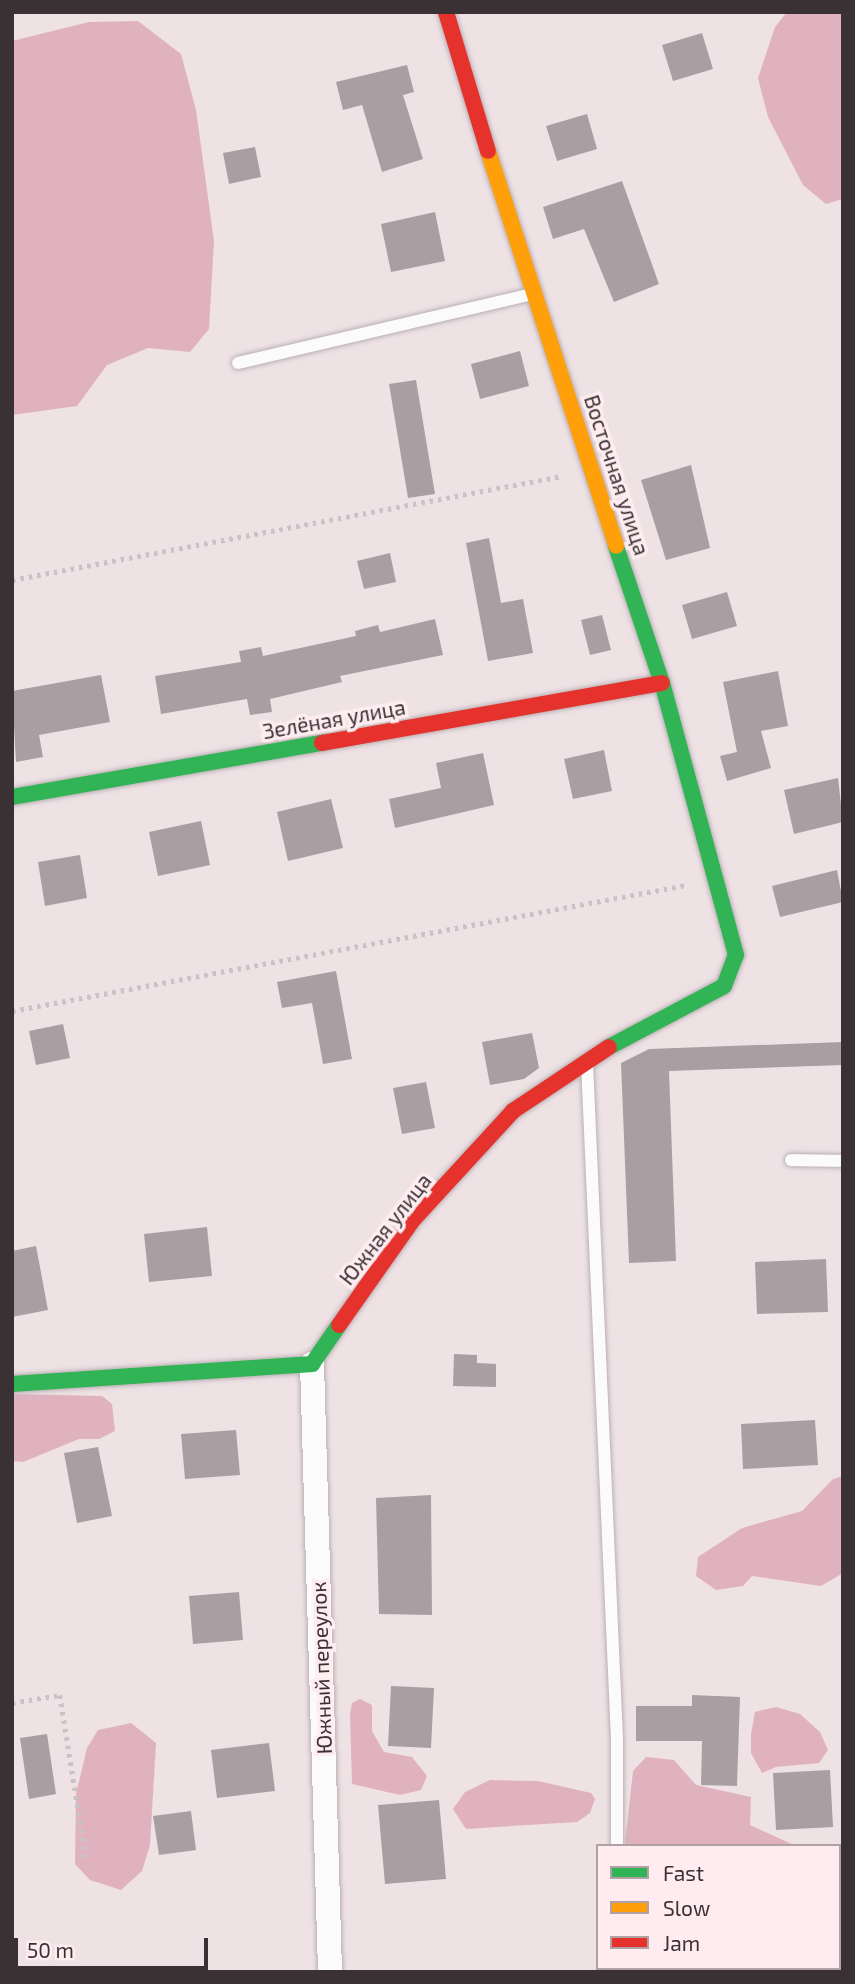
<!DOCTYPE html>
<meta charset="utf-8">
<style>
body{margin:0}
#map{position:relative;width:855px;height:1984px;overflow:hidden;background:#eee2e5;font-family:"Exo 2",sans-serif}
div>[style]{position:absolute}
.forest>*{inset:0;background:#e0b2bf}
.building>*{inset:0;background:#a99fa2}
.path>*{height:4.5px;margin-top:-2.25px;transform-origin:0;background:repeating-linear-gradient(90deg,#c8c3c5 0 3.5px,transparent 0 8.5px)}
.roads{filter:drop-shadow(0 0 2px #bab0b3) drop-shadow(0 0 2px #bab0b3)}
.lane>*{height:12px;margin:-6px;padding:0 6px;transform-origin:6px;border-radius:6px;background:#fcfbfb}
.street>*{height:24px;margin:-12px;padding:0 12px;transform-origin:12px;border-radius:12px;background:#fcfbfb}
.fast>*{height:16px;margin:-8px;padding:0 8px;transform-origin:8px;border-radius:8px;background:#30b455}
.slow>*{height:16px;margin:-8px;padding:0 8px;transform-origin:8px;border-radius:8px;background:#ff9f0a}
.jam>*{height:16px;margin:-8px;padding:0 8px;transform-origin:8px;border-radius:8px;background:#e5322d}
span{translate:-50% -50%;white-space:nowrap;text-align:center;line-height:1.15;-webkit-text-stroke:7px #feecf0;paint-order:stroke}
.street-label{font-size:21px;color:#393133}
.frame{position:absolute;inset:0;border:14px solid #393133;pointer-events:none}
.legend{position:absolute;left:596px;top:1844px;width:245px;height:126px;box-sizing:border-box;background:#feecf0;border:2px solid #afa1a4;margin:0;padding:9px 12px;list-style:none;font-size:21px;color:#393133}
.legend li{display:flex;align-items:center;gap:14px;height:35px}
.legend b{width:35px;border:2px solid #afa1a4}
.scale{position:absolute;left:14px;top:1938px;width:194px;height:32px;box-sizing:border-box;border:4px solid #393133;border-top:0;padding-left:9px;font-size:21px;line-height:24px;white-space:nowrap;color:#393133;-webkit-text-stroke:5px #feecf0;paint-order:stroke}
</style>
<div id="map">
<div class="forest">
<i style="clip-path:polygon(787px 12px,843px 13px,843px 199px,826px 204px,803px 185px,768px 117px,758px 78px,775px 27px)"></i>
<i style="clip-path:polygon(138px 21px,181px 54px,196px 110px,214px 241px,209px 329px,190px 352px,148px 348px,107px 365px,77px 406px,12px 415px,12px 41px,89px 22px)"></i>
<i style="clip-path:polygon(12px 1394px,102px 1396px,112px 1404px,115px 1431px,99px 1439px,79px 1439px,23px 1462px,12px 1461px)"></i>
<i style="clip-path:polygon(843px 1476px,843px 1573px,821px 1586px,752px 1576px,743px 1586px,716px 1590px,696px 1576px,698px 1557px,742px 1528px,802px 1511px,833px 1479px)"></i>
<i style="clip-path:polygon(360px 1699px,372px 1705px,372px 1731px,384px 1752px,412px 1757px,427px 1776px,421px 1790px,400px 1795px,352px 1784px,350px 1715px,352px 1703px)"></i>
<i style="clip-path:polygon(776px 1707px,800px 1714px,820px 1732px,828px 1750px,819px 1763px,776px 1767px,762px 1773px,751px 1753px,751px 1734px,755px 1712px)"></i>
<i style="clip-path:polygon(131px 1723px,156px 1743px,150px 1845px,142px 1871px,121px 1890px,90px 1880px,75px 1864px,76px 1794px,87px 1748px,98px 1730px)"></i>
<i style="clip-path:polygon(646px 1757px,674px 1760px,696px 1785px,751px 1797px,750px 1825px,796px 1846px,629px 1846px,625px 1843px,633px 1771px)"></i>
<i style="clip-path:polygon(490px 1780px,538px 1781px,591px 1793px,595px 1799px,590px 1813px,577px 1822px,466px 1829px,453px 1809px,465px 1792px)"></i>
</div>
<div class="building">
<i style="clip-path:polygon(702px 33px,713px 69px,673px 81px,662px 45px)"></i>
<i style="clip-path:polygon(407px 65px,414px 92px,403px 95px,423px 159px,382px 172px,362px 105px,343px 110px,336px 82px)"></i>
<i style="clip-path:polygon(587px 114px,597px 149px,557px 161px,546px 126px)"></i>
<i style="clip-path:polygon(255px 147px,261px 177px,229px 184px,223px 153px)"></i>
<i style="clip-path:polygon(622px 181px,659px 284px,614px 302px,584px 229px,553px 239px,543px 207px)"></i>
<i style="clip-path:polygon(435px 212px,445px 261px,391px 272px,381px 224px)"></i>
<i style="clip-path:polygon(520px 351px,529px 386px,480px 399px,471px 364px)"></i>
<i style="clip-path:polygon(416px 380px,435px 494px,408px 498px,389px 384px)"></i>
<i style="clip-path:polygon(691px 465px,710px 548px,666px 560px,641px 480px)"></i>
<i style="clip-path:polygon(489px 538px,501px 603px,523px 599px,533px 653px,488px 661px,466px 543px)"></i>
<i style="clip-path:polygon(390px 553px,396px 582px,364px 589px,357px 561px)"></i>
<i style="clip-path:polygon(727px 592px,737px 626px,692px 639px,682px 605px)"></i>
<i style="clip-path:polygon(602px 615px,611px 650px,590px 655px,581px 620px)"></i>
<i style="clip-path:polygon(435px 619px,443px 655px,340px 676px,342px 682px,270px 699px,272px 712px,250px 715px,247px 699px,161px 714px,155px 676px,241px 662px,239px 651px,261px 647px,263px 656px,356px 636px,355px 631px,378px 625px,380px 632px)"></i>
<i style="clip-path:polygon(778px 671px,788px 726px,761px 731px,771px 768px,727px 781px,720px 756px,737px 752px,723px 682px)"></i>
<i style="clip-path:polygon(101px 675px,110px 722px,39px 735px,43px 757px,16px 762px,12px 691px)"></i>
<i style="clip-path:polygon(604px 750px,612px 791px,573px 799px,564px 759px)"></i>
<i style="clip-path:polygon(483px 753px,494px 805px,395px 828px,389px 799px,441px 788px,436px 763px)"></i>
<i style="clip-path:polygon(838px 778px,843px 822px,794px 834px,784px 790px)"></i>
<i style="clip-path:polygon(331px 799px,343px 848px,288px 861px,277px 812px)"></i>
<i style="clip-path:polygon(201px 821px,210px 865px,158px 876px,149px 832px)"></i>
<i style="clip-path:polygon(80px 855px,87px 898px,45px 906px,38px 862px)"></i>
<i style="clip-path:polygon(837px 870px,843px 902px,780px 917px,772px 886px)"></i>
<i style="clip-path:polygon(336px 971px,352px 1059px,323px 1064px,312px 1003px,282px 1008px,277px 982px)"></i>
<i style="clip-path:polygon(63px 1024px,70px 1058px,36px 1065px,29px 1031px)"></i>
<i style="clip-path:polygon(532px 1033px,539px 1068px,524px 1079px,490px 1085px,482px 1042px)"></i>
<i style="clip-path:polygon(843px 1042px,843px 1065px,669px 1071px,676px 1261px,629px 1263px,621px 1063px,649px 1049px)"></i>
<i style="clip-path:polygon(426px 1082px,435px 1128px,402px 1134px,393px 1088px)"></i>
<i style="clip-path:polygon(207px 1227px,212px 1276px,149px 1282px,144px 1234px)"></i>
<i style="clip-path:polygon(36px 1246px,48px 1310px,12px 1317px,12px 1251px)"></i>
<i style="clip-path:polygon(826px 1259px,828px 1312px,757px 1314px,755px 1262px)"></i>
<i style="clip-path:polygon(454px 1354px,477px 1355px,477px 1363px,496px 1364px,496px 1387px,453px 1386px)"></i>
<i style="clip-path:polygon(815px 1420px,818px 1465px,743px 1469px,741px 1424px)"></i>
<i style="clip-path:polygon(236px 1430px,240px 1475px,185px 1479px,181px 1434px)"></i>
<i style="clip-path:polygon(98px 1447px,112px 1516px,77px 1523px,64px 1453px)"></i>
<i style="clip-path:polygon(431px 1495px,432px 1615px,379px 1614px,376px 1498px)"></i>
<i style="clip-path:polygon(239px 1592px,243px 1640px,193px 1644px,189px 1596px)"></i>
<i style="clip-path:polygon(391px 1686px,434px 1688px,431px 1748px,388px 1746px)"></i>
<i style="clip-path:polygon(692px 1695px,740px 1697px,737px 1786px,701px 1785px,702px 1741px,636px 1741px,636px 1706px,692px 1706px)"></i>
<i style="clip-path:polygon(47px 1734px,56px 1794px,29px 1799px,20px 1738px)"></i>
<i style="clip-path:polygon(269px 1743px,275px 1791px,217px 1798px,211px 1750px)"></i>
<i style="clip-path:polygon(830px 1770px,833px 1827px,776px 1830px,773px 1773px)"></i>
<i style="clip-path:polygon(439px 1800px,446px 1879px,385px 1884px,378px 1805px)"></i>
<i style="clip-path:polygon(191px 1811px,196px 1850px,159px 1855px,153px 1816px)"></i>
</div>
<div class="path">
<i style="left:12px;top:580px;width:560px;rotate:-10.71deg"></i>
<i style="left:12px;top:1011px;width:686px;rotate:-10.59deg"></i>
<i style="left:12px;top:1703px;width:49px;rotate:-9.5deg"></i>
<i style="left:60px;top:1695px;width:167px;rotate:81deg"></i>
</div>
<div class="roads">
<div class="lane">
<i style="left:238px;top:363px;width:299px;rotate:-13.2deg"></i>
<i style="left:587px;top:1063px;width:678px;rotate:87.46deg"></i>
<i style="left:617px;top:1740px;width:106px;rotate:90deg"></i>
<i style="left:791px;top:1160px;width:52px;rotate:1.1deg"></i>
<i style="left:617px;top:1968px;width:4px;rotate:90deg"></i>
</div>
<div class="street">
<i style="left:312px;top:1364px;width:608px;rotate:88.3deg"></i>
</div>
<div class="fast">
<i style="left:12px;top:797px;width:315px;rotate:-9.9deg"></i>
<i style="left:609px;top:1047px;width:130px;rotate:-27.9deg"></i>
<i style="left:724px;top:986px;width:33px;rotate:-69deg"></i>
<i style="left:736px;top:955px;width:282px;rotate:-105.2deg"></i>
<i style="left:662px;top:683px;width:145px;rotate:-108.6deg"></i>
<i style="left:12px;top:1384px;width:301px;rotate:-3.8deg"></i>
<i style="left:312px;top:1364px;width:47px;rotate:-55.3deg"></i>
</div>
<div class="slow">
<i style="left:488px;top:151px;width:415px;rotate:72deg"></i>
</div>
<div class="jam">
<i style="left:446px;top:12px;width:145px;rotate:73.2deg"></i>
<i style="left:322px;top:743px;width:345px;rotate:-10deg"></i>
<i style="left:339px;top:1325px;width:127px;rotate:-54.9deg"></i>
<i style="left:412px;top:1221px;width:149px;rotate:-47.4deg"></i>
<i style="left:513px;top:1111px;width:115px;rotate:-33.7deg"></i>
</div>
</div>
<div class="street-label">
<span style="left:617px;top:475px;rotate:72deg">Восточная улица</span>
<span style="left:334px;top:719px;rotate:-10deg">Зелёная улица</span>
<span style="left:385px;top:1229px;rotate:-52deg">Южная улица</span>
<span style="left:321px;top:1668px;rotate:-92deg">Южный переулок</span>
</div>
<div class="frame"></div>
<ul class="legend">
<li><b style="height:9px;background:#30b455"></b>Fast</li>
<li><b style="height:9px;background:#ff9f0a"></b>Slow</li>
<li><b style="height:9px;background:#e5322d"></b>Jam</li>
</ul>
<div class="scale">50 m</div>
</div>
